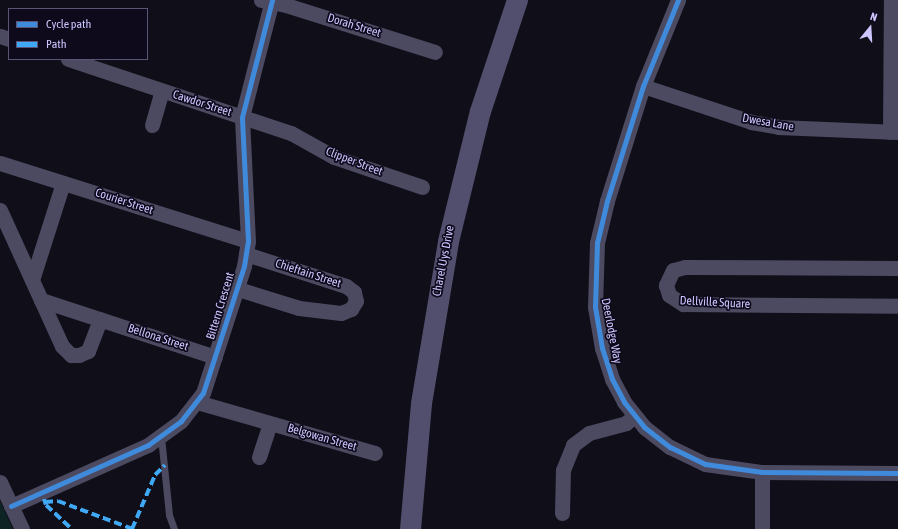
<!DOCTYPE html>
<style>
body{margin:0}
#map{position:relative;width:898px;height:529px;overflow:hidden;background:#100e18;font-family:"Asap Condensed",sans-serif}
div>[style]{position:absolute}
.green>*{inset:0;background:#0d2324}
.service>*{height:7px;margin:-3.5px;padding:0 3.5px;transform-origin:3.5px;border-radius:3.5px;background:#4b4a61}
.minor>*{height:15px;margin:-7.5px;padding:0 7.5px;transform-origin:7.5px;border-radius:7.5px;background:#4b4a61}
.secondary>*{height:21px;margin:-10.5px;padding:0 10.5px;transform-origin:10.5px;border-radius:10.5px;background:#514f6d}
.quiet>*{height:4px;margin-top:-2px;transform-origin:0;background:repeating-linear-gradient(90deg,#3fa9f5 0 8px,transparent 0 12px)}
.cycleway>*{height:5px;margin:-2.5px;padding:0 2.5px;transform-origin:2.5px;border-radius:2.5px;background:#408adc}
span{translate:-50% -50%;white-space:nowrap;text-align:center;line-height:1.15;-webkit-text-stroke:3.5px #0e0a1c;paint-order:stroke}
.street-label{font-size:12px;color:#cdc6ff}
.legend{position:absolute;left:8px;top:8px;width:140px;height:52px;box-sizing:border-box;background:#0e0a1c;border:1px solid #5a5577;margin:0;padding:5px 7px;list-style:none;font-size:12px;color:#cdc6ff}
.legend li{display:flex;align-items:center;gap:8px;height:20px}
.legend b{width:20px;border:1px solid #5a5577}
.north{position:absolute;left:850px;top:8px;width:40px;height:40px;-webkit-text-stroke:3px #0e0a1c;paint-order:stroke;rotate:18deg;font-size:11px;font-weight:700;line-height:16px;text-align:center;color:#cdc6ff}
.north::after{content:'';display:block;margin:auto;width:14px;height:18px;background:#cdc6ff;clip-path:polygon(50% 0,100% 100%,50% 72%,0 100%)}
</style>
<div id="map">
<div class="green">
<i style="clip-path:polygon(0 501px,13px 529px,0 529px)"></i>
</div>
<div class="service">
<i style="left:161px;top:437px;width:78px;rotate:84.1deg"></i>
<i style="left:169px;top:515px;width:15px;rotate:70deg"></i>
</div>
<div class="minor">
<i style="left:261px;top:0;width:25px;rotate:11deg"></i>
<i style="left:286px;top:5px;width:156px;rotate:17.5deg"></i>
<i style="left:678px;top:0;width:93px;rotate:112.1deg"></i>
<i style="left:643px;top:86px;width:121px;rotate:107.4deg"></i>
<i style="left:607px;top:201px;width:43px;rotate:103.4deg"></i>
<i style="left:597px;top:243px;width:64px;rotate:91.8deg"></i>
<i style="left:595px;top:307px;width:42px;rotate:80.3deg"></i>
<i style="left:602px;top:348px;width:33px;rotate:72deg"></i>
<i style="left:612px;top:379px;width:26px;rotate:62deg"></i>
<i style="left:624px;top:402px;width:32px;rotate:51deg"></i>
<i style="left:644px;top:427px;width:33px;rotate:38deg"></i>
<i style="left:670px;top:447px;width:39px;rotate:26deg"></i>
<i style="left:705px;top:464px;width:58px;rotate:8deg"></i>
<i style="left:762px;top:472px;width:136px;rotate:0.4deg"></i>
<i style="left:0;top:36px;width:9px;rotate:18deg"></i>
<i style="left:68px;top:59px;width:235px;rotate:18.4deg"></i>
<i style="left:291px;top:133px;width:49px;rotate:29.2deg"></i>
<i style="left:334px;top:157px;width:93px;rotate:18.8deg"></i>
<i style="left:643px;top:86px;width:114px;rotate:18.4deg"></i>
<i style="left:751px;top:122px;width:27px;rotate:10deg"></i>
<i style="left:778px;top:127px;width:120px;rotate:2.4deg"></i>
<i style="left:152px;top:125px;width:35px;rotate:-74deg"></i>
<i style="left:890px;top:132px;width:132px;rotate:-89.6deg"></i>
<i style="left:0;top:163px;width:260px;rotate:17.5deg"></i>
<i style="left:0;top:210px;width:99px;rotate:65.5deg"></i>
<i style="left:41px;top:300px;width:183px;rotate:18.1deg"></i>
<i style="left:898px;top:268px;width:213px;rotate:-179.7deg"></i>
<i style="left:685px;top:267px;width:12px;rotate:166deg"></i>
<i style="left:673px;top:270px;width:17px;rotate:115deg"></i>
<i style="left:666px;top:285px;width:10px;rotate:73deg"></i>
<i style="left:669px;top:295px;width:17px;rotate:33deg"></i>
<i style="left:683px;top:304px;width:215px;rotate:0.5deg"></i>
<i style="left:32px;top:280px;width:102px;rotate:-72.3deg"></i>
<i style="left:238px;top:289px;width:64px;rotate:17.3deg"></i>
<i style="left:299px;top:308px;width:42px;rotate:6.8deg"></i>
<i style="left:341px;top:313px;width:11px;rotate:-22deg"></i>
<i style="left:351px;top:309px;width:9px;rotate:-58deg"></i>
<i style="left:356px;top:301px;width:9px;rotate:-103deg"></i>
<i style="left:354px;top:292px;width:10px;rotate:-143deg"></i>
<i style="left:346px;top:286px;width:105px;rotate:-162.3deg"></i>
<i style="left:41px;top:300px;width:51px;rotate:65.5deg"></i>
<i style="left:62px;top:346px;width:13px;rotate:45deg"></i>
<i style="left:71px;top:355px;width:8px"></i>
<i style="left:79px;top:355px;width:10px;rotate:-24deg"></i>
<i style="left:88px;top:351px;width:34px;rotate:-69deg"></i>
<i style="left:197px;top:402px;width:185px;rotate:16deg"></i>
<i style="left:259px;top:457px;width:35px;rotate:-72deg"></i>
<i style="left:0;top:482px;width:52px;rotate:64.9deg"></i>
<i style="left:11px;top:506px;width:150px;rotate:-24deg"></i>
<i style="left:148px;top:445px;width:41px;rotate:-36deg"></i>
<i style="left:181px;top:421px;width:36px;rotate:-52deg"></i>
<i style="left:203px;top:393px;width:133px;rotate:-72.1deg"></i>
<i style="left:244px;top:266px;width:25px;rotate:-81deg"></i>
<i style="left:248px;top:241px;width:124px;rotate:-92.8deg"></i>
<i style="left:242px;top:117px;width:121px;rotate:-75.6deg"></i>
<i style="left:562px;top:513px;width:43px;rotate:-88.7deg"></i>
<i style="left:563px;top:470px;width:27px;rotate:-68deg"></i>
<i style="left:573px;top:445px;width:20px;rotate:-37deg"></i>
<i style="left:589px;top:433px;width:38px;rotate:-15deg"></i>
<i style="left:626px;top:423px;width:11px;rotate:-41deg"></i>
<i style="left:762px;top:529px;width:57px;rotate:-90deg"></i>
</div>
<div class="secondary">
<i style="left:410px;top:529px;width:126px;rotate:-85deg"></i>
<i style="left:421px;top:403px;width:164px;rotate:-80.5deg"></i>
<i style="left:448px;top:241px;width:134px;rotate:-76.2deg"></i>
<i style="left:480px;top:111px;width:117px;rotate:-71.6deg"></i>
</div>
<div class="quiet">
<i style="left:44px;top:499px;width:6px;rotate:72deg"></i>
<i style="left:46px;top:505px;width:35px;rotate:43deg"></i>
<i style="left:45px;top:502px;width:13px;rotate:-4deg"></i>
<i style="left:58px;top:501px;width:80px;rotate:20.5deg"></i>
<i style="left:132px;top:529px;width:59px;rotate:-66.9deg"></i>
<i style="left:155px;top:475px;width:14px;rotate:-45deg"></i>
</div>
<div class="cycleway">
<i style="left:678px;top:0;width:93px;rotate:112.1deg"></i>
<i style="left:643px;top:86px;width:121px;rotate:107.4deg"></i>
<i style="left:607px;top:201px;width:43px;rotate:103.4deg"></i>
<i style="left:597px;top:243px;width:64px;rotate:91.8deg"></i>
<i style="left:595px;top:307px;width:42px;rotate:80.3deg"></i>
<i style="left:602px;top:348px;width:33px;rotate:72deg"></i>
<i style="left:612px;top:379px;width:26px;rotate:62deg"></i>
<i style="left:624px;top:402px;width:32px;rotate:51deg"></i>
<i style="left:644px;top:427px;width:33px;rotate:38deg"></i>
<i style="left:670px;top:447px;width:39px;rotate:26deg"></i>
<i style="left:705px;top:464px;width:58px;rotate:8deg"></i>
<i style="left:762px;top:472px;width:136px;rotate:0.4deg"></i>
<i style="left:11px;top:506px;width:150px;rotate:-24deg"></i>
<i style="left:148px;top:445px;width:41px;rotate:-36deg"></i>
<i style="left:181px;top:421px;width:36px;rotate:-52deg"></i>
<i style="left:203px;top:393px;width:133px;rotate:-72.1deg"></i>
<i style="left:244px;top:266px;width:25px;rotate:-81deg"></i>
<i style="left:248px;top:241px;width:124px;rotate:-92.8deg"></i>
<i style="left:242px;top:117px;width:121px;rotate:-75.6deg"></i>
</div>
<div class="street-label">
<span style="left:354px;top:26px;rotate:17deg">Dorah Street</span>
<span style="left:202px;top:104px;rotate:18deg">Cawdor Street</span>
<span style="left:768px;top:123px;rotate:10deg">Dwesa Lane</span>
<span style="left:354px;top:162px;rotate:21deg">Clipper Street</span>
<span style="left:124px;top:202px;rotate:18deg">Courier Street</span>
<span style="left:444px;top:261px;rotate:-79deg">Charel Uys Drive</span>
<span style="left:308px;top:274px;rotate:18deg">Chieftain Street</span>
<span style="left:715px;top:303px;rotate:3deg">Dellville Square</span>
<span style="left:221px;top:306px;rotate:-73deg">Bittern Crescent</span>
<span style="left:611px;top:331px;rotate:79deg">Deerlodge Way</span>
<span style="left:158px;top:338px;rotate:18deg">Bellona Street</span>
<span style="left:322px;top:438px;rotate:16deg">Belgowan Street</span>
</div>
<ul class="legend">
<li><b style="height:5px;background:#408adc"></b>Cycle path</li>
<li><b style="height:5px;background:#3fa9f5"></b>Path</li>
</ul>
<div class="north">N</div>
</div>
